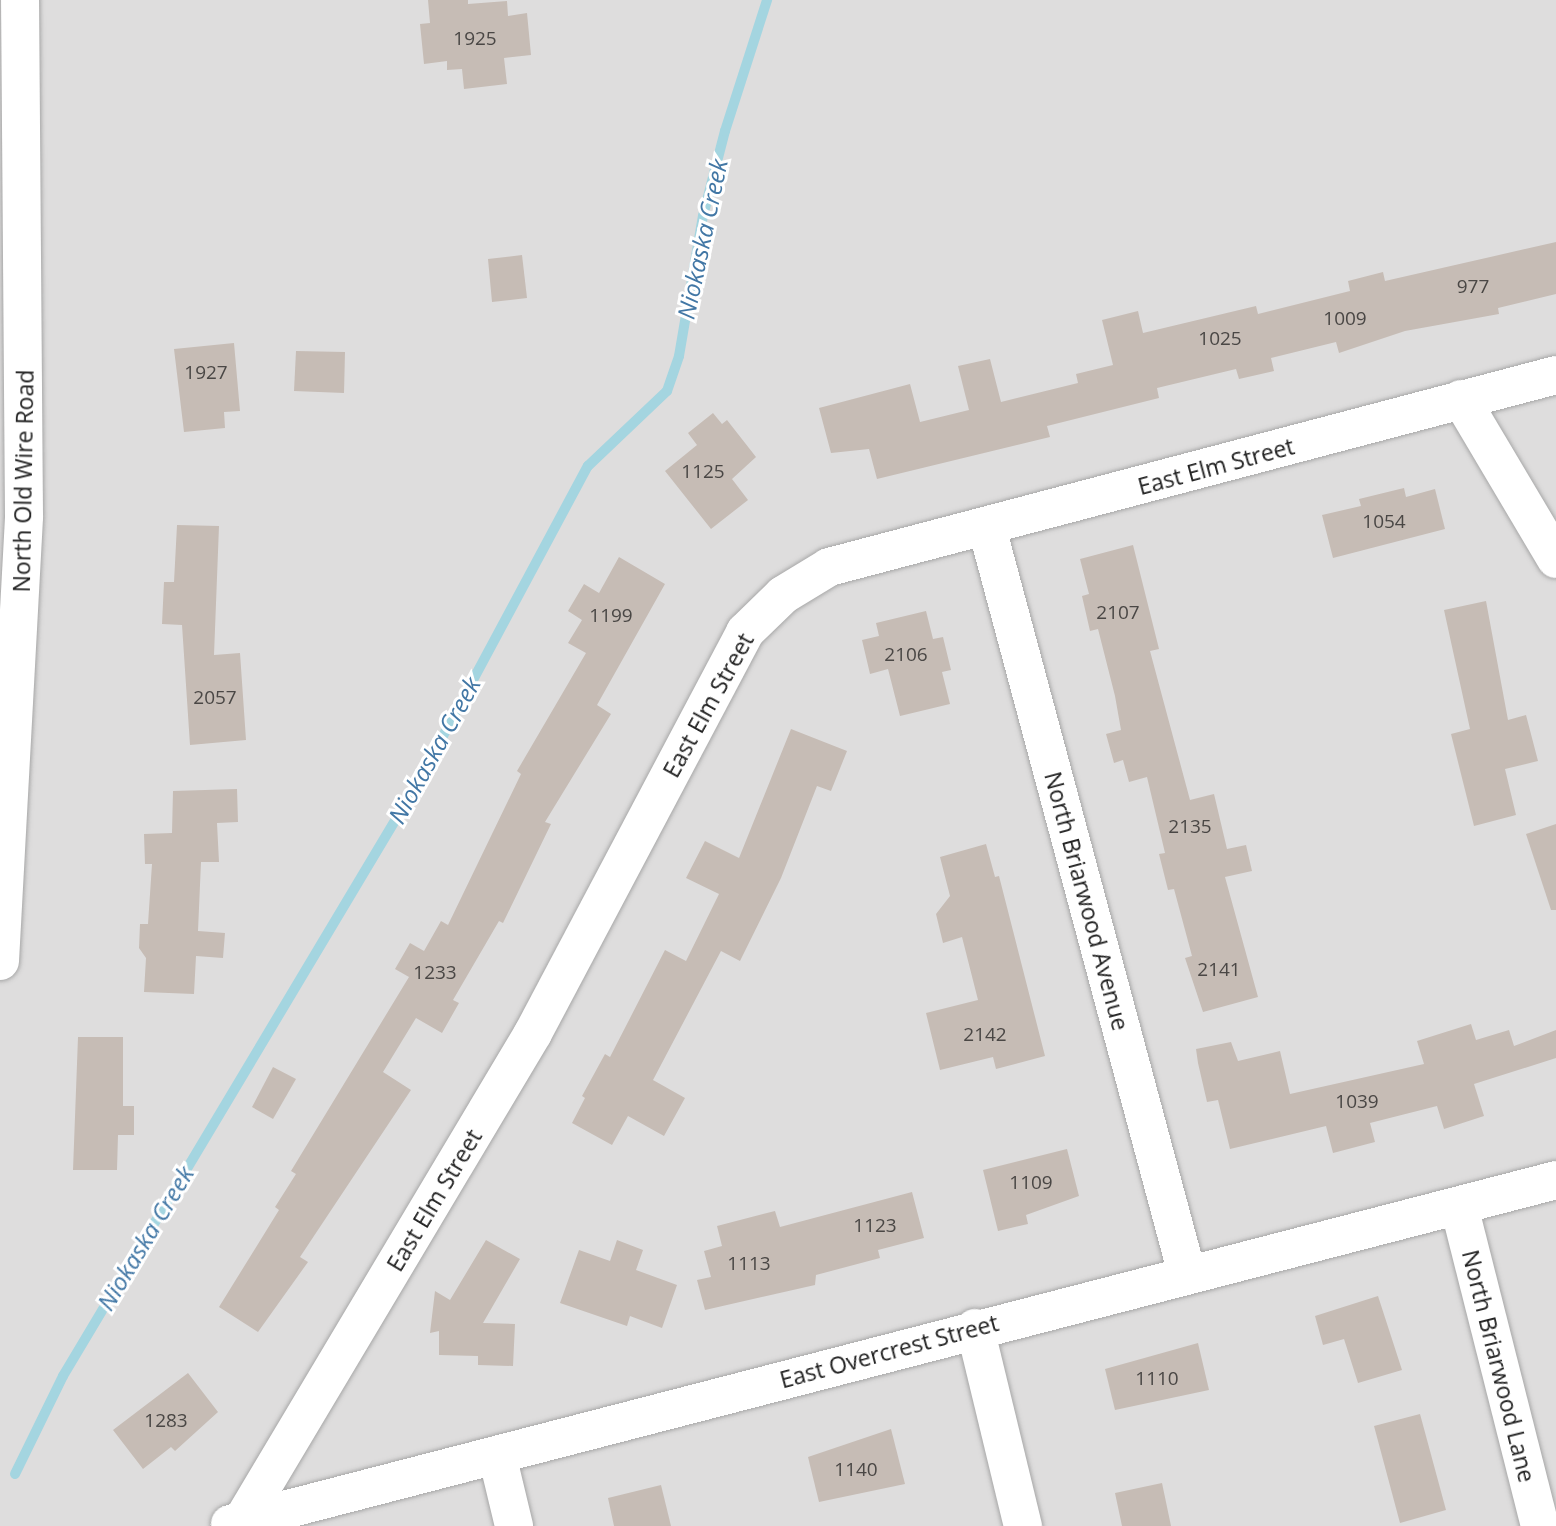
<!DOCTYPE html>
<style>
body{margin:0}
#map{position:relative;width:1556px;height:1526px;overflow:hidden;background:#f1ede6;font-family:"Open Sans",sans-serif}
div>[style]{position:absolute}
.residential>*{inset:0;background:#dedddd}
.stream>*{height:10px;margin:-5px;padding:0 5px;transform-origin:5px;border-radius:5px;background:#a4d5e0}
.building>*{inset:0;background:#c6bcb5}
.roads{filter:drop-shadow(0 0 2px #a7a7a7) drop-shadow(0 0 2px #a7a7a7)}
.minor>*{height:38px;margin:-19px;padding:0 19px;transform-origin:19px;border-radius:19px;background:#fff}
span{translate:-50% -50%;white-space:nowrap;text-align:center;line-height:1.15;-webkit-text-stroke:6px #fff;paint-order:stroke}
.number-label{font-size:19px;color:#4a4745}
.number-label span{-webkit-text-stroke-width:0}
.street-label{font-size:23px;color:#202020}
.water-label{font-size:24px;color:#4277a5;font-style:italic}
</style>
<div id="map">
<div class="residential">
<i style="clip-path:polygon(0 0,1556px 0,1556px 1526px,0 1526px)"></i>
</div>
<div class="stream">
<i style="left:15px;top:1474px;width:109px;rotate:-63.9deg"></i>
<i style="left:63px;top:1376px;width:698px;rotate:-59.13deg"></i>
<i style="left:421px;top:777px;width:353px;rotate:-61.8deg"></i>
<i style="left:588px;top:466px;width:109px;rotate:-43.5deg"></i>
<i style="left:667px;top:391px;width:37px;rotate:-71deg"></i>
<i style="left:679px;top:356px;width:142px;rotate:-80.3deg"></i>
<i style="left:703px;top:216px;width:88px;rotate:-75.5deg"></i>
<i style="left:725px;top:131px;width:138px;rotate:-72.2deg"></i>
</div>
<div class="building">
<i style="clip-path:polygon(428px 0,468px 0,468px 4px,507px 1px,508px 16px,527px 13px,531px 55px,504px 58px,507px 84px,464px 89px,462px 69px,447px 70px,447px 61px,424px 64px,420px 24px,430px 23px)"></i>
<i style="clip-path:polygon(1556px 242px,1556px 294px,1498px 308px,1499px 314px,1405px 331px,1339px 353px,1336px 342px,1271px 358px,1274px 371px,1239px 379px,1236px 369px,1157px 388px,1159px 398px,1047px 426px,1050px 437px,877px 479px,869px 449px,831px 453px,819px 408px,910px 384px,920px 422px,969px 410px,958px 366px,990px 359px,1001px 402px,1078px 383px,1076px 374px,1113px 365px,1102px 320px,1138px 311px,1143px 333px,1256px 306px,1258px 314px,1350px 291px,1348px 281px,1383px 272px,1385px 281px)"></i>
<i style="clip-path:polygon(522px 255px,527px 298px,492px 302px,488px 259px)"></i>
<i style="clip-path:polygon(234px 343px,240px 411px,224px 412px,225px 428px,184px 432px,174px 349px)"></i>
<i style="clip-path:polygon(296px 351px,345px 352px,344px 393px,294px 391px)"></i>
<i style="clip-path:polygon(713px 413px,722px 424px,727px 420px,756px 457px,732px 479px,748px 500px,711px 529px,665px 471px,697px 445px,688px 433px)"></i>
<i style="clip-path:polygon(1404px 488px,1406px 497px,1435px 489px,1445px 529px,1333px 558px,1322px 515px,1361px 506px,1359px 499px)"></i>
<i style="clip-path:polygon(177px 525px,219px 526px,214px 655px,240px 653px,246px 740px,190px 745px,182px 625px,162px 624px,164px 582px,174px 582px)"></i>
<i style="clip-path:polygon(1133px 545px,1159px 649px,1150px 651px,1190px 800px,1214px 794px,1227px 849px,1246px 845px,1252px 871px,1225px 877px,1258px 997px,1203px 1012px,1185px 958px,1192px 956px,1174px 889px,1168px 890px,1159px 854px,1165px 853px,1147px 777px,1129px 782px,1123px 760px,1114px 763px,1106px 734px,1121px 730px,1115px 696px,1098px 629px,1090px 631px,1082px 596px,1089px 594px,1080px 559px)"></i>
<i style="clip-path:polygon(619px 557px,665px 584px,597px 705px,611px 714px,545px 822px,551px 824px,503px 923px,499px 921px,453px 1000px,459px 1003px,442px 1033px,416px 1018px,383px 1072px,411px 1090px,300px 1257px,308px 1262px,258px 1332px,219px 1307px,279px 1210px,275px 1207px,296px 1174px,291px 1171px,409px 977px,395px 969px,410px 943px,424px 951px,441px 921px,448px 925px,521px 774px,517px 771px,586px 653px,568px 643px,582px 620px,568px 611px,584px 584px,599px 593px)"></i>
<i style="clip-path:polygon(1486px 601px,1508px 720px,1526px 715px,1538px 761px,1505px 769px,1516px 815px,1474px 826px,1451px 734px,1470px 729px,1444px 610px)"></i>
<i style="clip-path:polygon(926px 611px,933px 639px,943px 637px,951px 670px,942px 672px,950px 704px,900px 716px,888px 669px,870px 674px,862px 640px,879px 636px,876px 623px)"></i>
<i style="clip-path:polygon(791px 729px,847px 751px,831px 791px,817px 786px,781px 878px,740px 961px,721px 951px,653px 1080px,685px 1098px,664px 1136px,628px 1116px,612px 1145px,572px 1123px,585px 1098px,582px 1096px,605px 1054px,610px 1057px,665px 950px,686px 961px,719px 894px,686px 878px,705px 841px,739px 858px)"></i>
<i style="clip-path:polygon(237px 789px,238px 822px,217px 823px,219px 862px,201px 862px,198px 931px,225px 933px,223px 958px,196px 956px,194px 994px,144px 992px,146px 958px,139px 948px,140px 924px,148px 924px,152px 864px,145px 864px,144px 834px,172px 833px,173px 791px)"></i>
<i style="clip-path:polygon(1556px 824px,1556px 910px,1551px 910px,1526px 834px)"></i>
<i style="clip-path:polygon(986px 844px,995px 877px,999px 876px,1045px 1056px,996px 1069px,993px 1057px,940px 1070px,926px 1013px,978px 1000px,962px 937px,943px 943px,936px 914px,950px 896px,940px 857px)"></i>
<i style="clip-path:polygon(1471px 1024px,1476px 1040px,1509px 1030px,1514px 1046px,1556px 1030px,1556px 1058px,1474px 1084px,1484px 1116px,1444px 1129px,1437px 1106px,1370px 1123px,1375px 1142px,1333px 1153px,1326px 1126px,1230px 1149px,1218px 1100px,1207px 1102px,1198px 1063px,1196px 1049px,1231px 1042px,1238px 1061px,1280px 1051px,1290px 1094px,1424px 1064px,1417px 1041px)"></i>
<i style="clip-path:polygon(78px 1037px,123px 1037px,123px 1106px,134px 1106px,134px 1135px,118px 1135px,117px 1170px,73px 1170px)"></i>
<i style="clip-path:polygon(273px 1067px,296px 1079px,273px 1119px,252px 1107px)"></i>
<i style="clip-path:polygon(1067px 1149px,1079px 1196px,1026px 1215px,1028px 1224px,998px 1231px,983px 1170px)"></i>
<i style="clip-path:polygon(912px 1192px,924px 1238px,878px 1250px,880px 1258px,816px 1275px,815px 1285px,705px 1310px,697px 1280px,711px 1277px,704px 1251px,722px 1246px,717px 1226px,775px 1211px,780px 1227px)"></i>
<i style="clip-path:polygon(486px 1240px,520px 1259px,483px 1323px,515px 1324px,513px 1366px,478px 1365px,478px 1356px,439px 1355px,439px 1331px,430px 1333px,435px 1291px,450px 1300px)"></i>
<i style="clip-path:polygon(617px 1240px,643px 1250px,636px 1270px,677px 1285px,662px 1328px,630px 1316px,627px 1326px,560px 1303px,579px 1250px,610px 1261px)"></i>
<i style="clip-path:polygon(1378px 1296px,1402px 1370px,1358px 1383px,1344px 1339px,1323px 1345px,1315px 1316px)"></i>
<i style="clip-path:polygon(1198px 1343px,1209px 1390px,1115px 1410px,1105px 1369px)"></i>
<i style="clip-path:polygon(188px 1373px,218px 1412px,175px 1451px,171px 1447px,143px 1469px,113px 1430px)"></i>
<i style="clip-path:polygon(1420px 1414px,1446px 1510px,1400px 1523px,1374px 1426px)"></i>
<i style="clip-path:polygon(891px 1429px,905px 1484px,819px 1502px,808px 1457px)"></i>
<i style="clip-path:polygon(1162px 1483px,1171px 1526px,1122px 1526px,1115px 1493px)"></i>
<i style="clip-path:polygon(661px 1485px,671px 1526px,614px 1526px,608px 1498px)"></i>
</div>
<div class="roads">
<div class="minor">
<i style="left:1461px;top:399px;width:186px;rotate:59.3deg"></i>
<i style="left:987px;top:528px;width:772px;rotate:74.99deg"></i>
<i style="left:0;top:961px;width:446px;rotate:-86.9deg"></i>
<i style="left:24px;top:516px;width:516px;rotate:-90.44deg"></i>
<i style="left:1459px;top:1206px;width:330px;rotate:75.8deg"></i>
<i style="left:975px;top:1328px;width:204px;rotate:76.4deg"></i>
<i style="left:497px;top:1455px;width:73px;rotate:76.5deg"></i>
<i style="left:242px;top:1521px;width:568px;rotate:-59.19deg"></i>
<i style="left:533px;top:1033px;width:454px;rotate:-62.1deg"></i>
<i style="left:745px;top:632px;width:53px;rotate:-44.2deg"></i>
<i style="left:783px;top:595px;width:54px;rotate:-31.3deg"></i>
<i style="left:829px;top:567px;width:752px;rotate:-14.79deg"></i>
<i style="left:230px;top:1524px;width:1370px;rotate:-14.54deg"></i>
</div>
</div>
<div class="number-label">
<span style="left:475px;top:39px">1925</span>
<span style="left:1473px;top:287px">977</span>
<span style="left:1345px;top:319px">1009</span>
<span style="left:1220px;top:339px">1025</span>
<span style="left:206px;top:373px">1927</span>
<span style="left:703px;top:472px">1125</span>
<span style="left:1384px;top:522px">1054</span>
<span style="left:1118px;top:613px">2107</span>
<span style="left:611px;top:616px">1199</span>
<span style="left:906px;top:655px">2106</span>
<span style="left:215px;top:698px">2057</span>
<span style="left:1190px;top:827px">2135</span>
<span style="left:1219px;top:970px">2141</span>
<span style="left:435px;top:973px">1233</span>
<span style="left:985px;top:1035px">2142</span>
<span style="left:1357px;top:1102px">1039</span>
<span style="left:1031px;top:1183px">1109</span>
<span style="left:875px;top:1226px">1123</span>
<span style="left:749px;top:1264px">1113</span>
<span style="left:1157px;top:1379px">1110</span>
<span style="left:166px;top:1421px">1283</span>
<span style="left:856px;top:1470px">1140</span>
</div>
<div class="street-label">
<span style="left:1216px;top:466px;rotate:-15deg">East Elm Street</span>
<span style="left:23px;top:481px;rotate:-89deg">North Old Wire Road</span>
<span style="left:708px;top:705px;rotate:-61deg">East Elm Street</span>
<span style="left:1087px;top:901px;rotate:75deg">North Briarwood Avenue</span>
<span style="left:434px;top:1200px;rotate:-59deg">East Elm Street</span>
<span style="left:889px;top:1351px;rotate:-15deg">East Overcrest Street</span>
<span style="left:1499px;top:1366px;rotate:76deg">North Briarwood Lane</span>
</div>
<div class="water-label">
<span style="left:702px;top:239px;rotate:-78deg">Niokaska Creek</span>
<span style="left:434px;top:750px;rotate:-61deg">Niokaska Creek</span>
<span style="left:145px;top:1238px;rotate:-59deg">Niokaska Creek</span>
</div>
</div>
